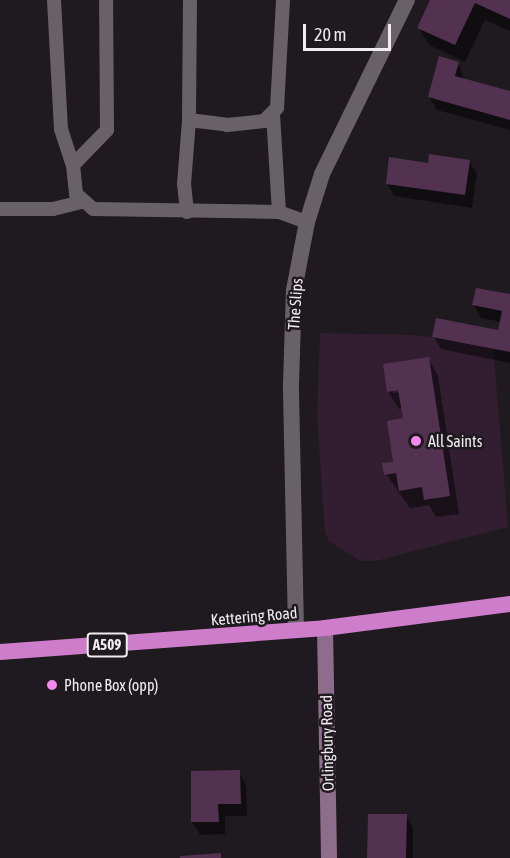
<!DOCTYPE html>
<style>
body{margin:0}
#map{position:relative;width:510px;height:858px;overflow:hidden;background:#1f1a1f;font-family:"Asap Condensed",sans-serif}
div>[style]{position:absolute}
.green>*{inset:0;background:#321e30}
.shadow>*{inset:0;background:#0007}
.building>*{inset:0;background:#533151}
.service>*{height:14px;margin:-7px;padding:0 7px;transform-origin:7px;border-radius:7px;background:#686167}
.minor>*{height:16px;margin:-8px;padding:0 8px;transform-origin:8px;border-radius:8px;background:#686167}
.secondary>*{height:16px;margin:-8px;padding:0 8px;transform-origin:8px;border-radius:8px;background:#8e6c8c}
.trunk>*{height:16px;margin:-8px;padding:0 8px;transform-origin:8px;border-radius:8px;background:#ce7dca}
.dots>*{width:16px;height:16px;translate:-50% -50%;box-sizing:border-box;border:3px solid #1f1a1f;border-radius:50%}
span{translate:-50% -50%;white-space:nowrap;text-align:center;line-height:1.15;-webkit-text-stroke:5px #1f1a1f;paint-order:stroke}
.shield-label span{padding:2px 4px;background:#1f1a1f;border:2px solid;border-radius:4px;-webkit-text-stroke-width:0}
.shield-label{font-size:15px;color:#f0ecf0;font-weight:700}
.street-label{font-size:16px;color:#f0ecf0}
.poi-label{font-size:16px;color:#f0ecf0}
.left{translate:0 -50%;text-align:left}
.scale{position:absolute;left:303px;top:24px;width:88px;height:27px;box-sizing:border-box;border:3px solid #f0ecf0;border-top:0;padding-left:8px;font-size:18px;line-height:21px;white-space:nowrap;color:#f0ecf0;-webkit-text-stroke:4px #1f1a1f;paint-order:stroke}
</style>
<div id="map">
<div class="green">
<i style="clip-path:polygon(320px 333px,415px 335px,493px 345px,508px 527px,375px 561px,360px 561px,329px 541px,325px 533px,317px 416px)"></i>
</div>
<div class="shadow">
<i style="clip-path:polygon(432px 0,510px 0,510px 31px,485px 20px,465px 62px,429px 45px,419px 28px)"></i>
<i style="clip-path:polygon(458px 63px,464px 80px,510px 92px,510px 130px,437px 110px,429px 97px)"></i>
<i style="clip-path:polygon(469px 161px,477px 174px,472px 208px,394px 196px,387px 183px,430px 165px)"></i>
<i style="clip-path:polygon(510px 296px,510px 363px,441px 349px,434px 337px,499px 332px,501px 322px,481px 318px,474px 305px)"></i>
<i style="clip-path:polygon(evenodd,428px 358px,438px 376px,459px 514px,436px 517px,429px 505px,410px 508px,386px 474px,394px 463px,404px 419px,403px 408px,399px 409px,388px 391px,428px 358px,393px 389px,406px 391px,393px 393px,393px 389px)"></i>
<i style="clip-path:polygon(239px 772px,246px 785px,247px 816px,225px 816px,225px 834px,200px 835px,192px 822px)"></i>
<i style="clip-path:polygon(406px 815px,413px 828px,413px 858px,369px 858px)"></i>
</div>
<div class="building">
<i style="clip-path:polygon(430px 0,510px 0,510px 19px,475px 3px,455px 45px,417px 28px)"></i>
<i style="clip-path:polygon(439px 56px,459px 62px,455px 76px,510px 91px,510px 120px,428px 97px)"></i>
<i style="clip-path:polygon(429px 154px,470px 160px,465px 195px,386px 184px,389px 157px,428px 163px)"></i>
<i style="clip-path:polygon(476px 288px,510px 294px,510px 352px,432px 337px,436px 318px,498px 330px,502px 311px,472px 305px)"></i>
<i style="clip-path:polygon(429px 357px,450px 496px,424px 500px,422px 487px,399px 491px,396px 473px,384px 475px,382px 463px,393px 462px,387px 421px,403px 418px,398px 390px,387px 392px,383px 364px)"></i>
<i style="clip-path:polygon(240px 770px,241px 804px,218px 804px,219px 822px,191px 822px,191px 771px)"></i>
<i style="clip-path:polygon(368px 814px,407px 814px,406px 858px,367px 858px)"></i>
<i style="clip-path:polygon(221px 853px,221px 858px,180px 858px,180px 856px)"></i>
</div>
<div class="service">
<i style="left:54px;top:0;width:129px;rotate:86.9deg"></i>
<i style="left:61px;top:129px;width:38px;rotate:72deg"></i>
<i style="left:73px;top:165px;width:49px;rotate:-45.8deg"></i>
<i style="left:107px;top:130px;width:130px;rotate:-90.4deg"></i>
<i style="left:190px;top:0;width:120px;rotate:90.5deg"></i>
<i style="left:189px;top:120px;width:38px;rotate:7deg"></i>
<i style="left:227px;top:125px;width:37px;rotate:-6deg"></i>
<i style="left:264px;top:121px;width:18px;rotate:-45deg"></i>
<i style="left:277px;top:108px;width:108px;rotate:-86.8deg"></i>
<i style="left:273px;top:114px;width:98px;rotate:86.5deg"></i>
<i style="left:73px;top:165px;width:29px;rotate:84deg"></i>
<i style="left:76px;top:194px;width:23px;rotate:41deg"></i>
<i style="left:93px;top:209px;width:186px;rotate:0.9deg"></i>
<i style="left:279px;top:212px;width:30px;rotate:20deg"></i>
<i style="left:0;top:209px;width:53px"></i>
<i style="left:53px;top:209px;width:29px;rotate:-14deg"></i>
<i style="left:187px;top:212px;width:28px;rotate:-96deg"></i>
<i style="left:184px;top:184px;width:64px;rotate:-85.5deg"></i>
</div>
<div class="minor">
<i style="left:296px;top:630px;width:246px;rotate:-91.2deg"></i>
<i style="left:291px;top:384px;width:94px;rotate:-88.2deg"></i>
<i style="left:294px;top:290px;width:69px;rotate:-79.2deg"></i>
<i style="left:307px;top:222px;width:50px;rotate:-72.6deg"></i>
<i style="left:322px;top:174px;width:194px;rotate:-64deg"></i>
</div>
<div class="secondary">
<i style="left:325px;top:628px;width:230px;rotate:89deg"></i>
</div>
<div class="trunk">
<i style="left:0;top:652px;width:326px;rotate:-4.2deg"></i>
<i style="left:325px;top:628px;width:187px;rotate:-7.4deg"></i>
</div>
<div class="dots">
<i style="left:416px;top:441px;background:#f589ef"></i>
<i style="left:52px;top:685px;background:#f589ef"></i>
</div>
<div class="shield-label">
<span style="left:107px;top:645px">A509</span>
</div>
<div class="street-label">
<span style="left:295px;top:304px;rotate:-86deg">The Slips</span>
<span style="left:254px;top:616px;rotate:-5deg">Kettering Road</span>
<span style="left:327px;top:743px;rotate:-91deg">Orlingbury Road</span>
</div>
<div class="poi-label">
<span class="left" style="left:428px;top:441px">All Saints</span>
<span class="left" style="left:64px;top:685px">Phone Box (opp)</span>
</div>
<div class="scale">20 m</div>
</div>
